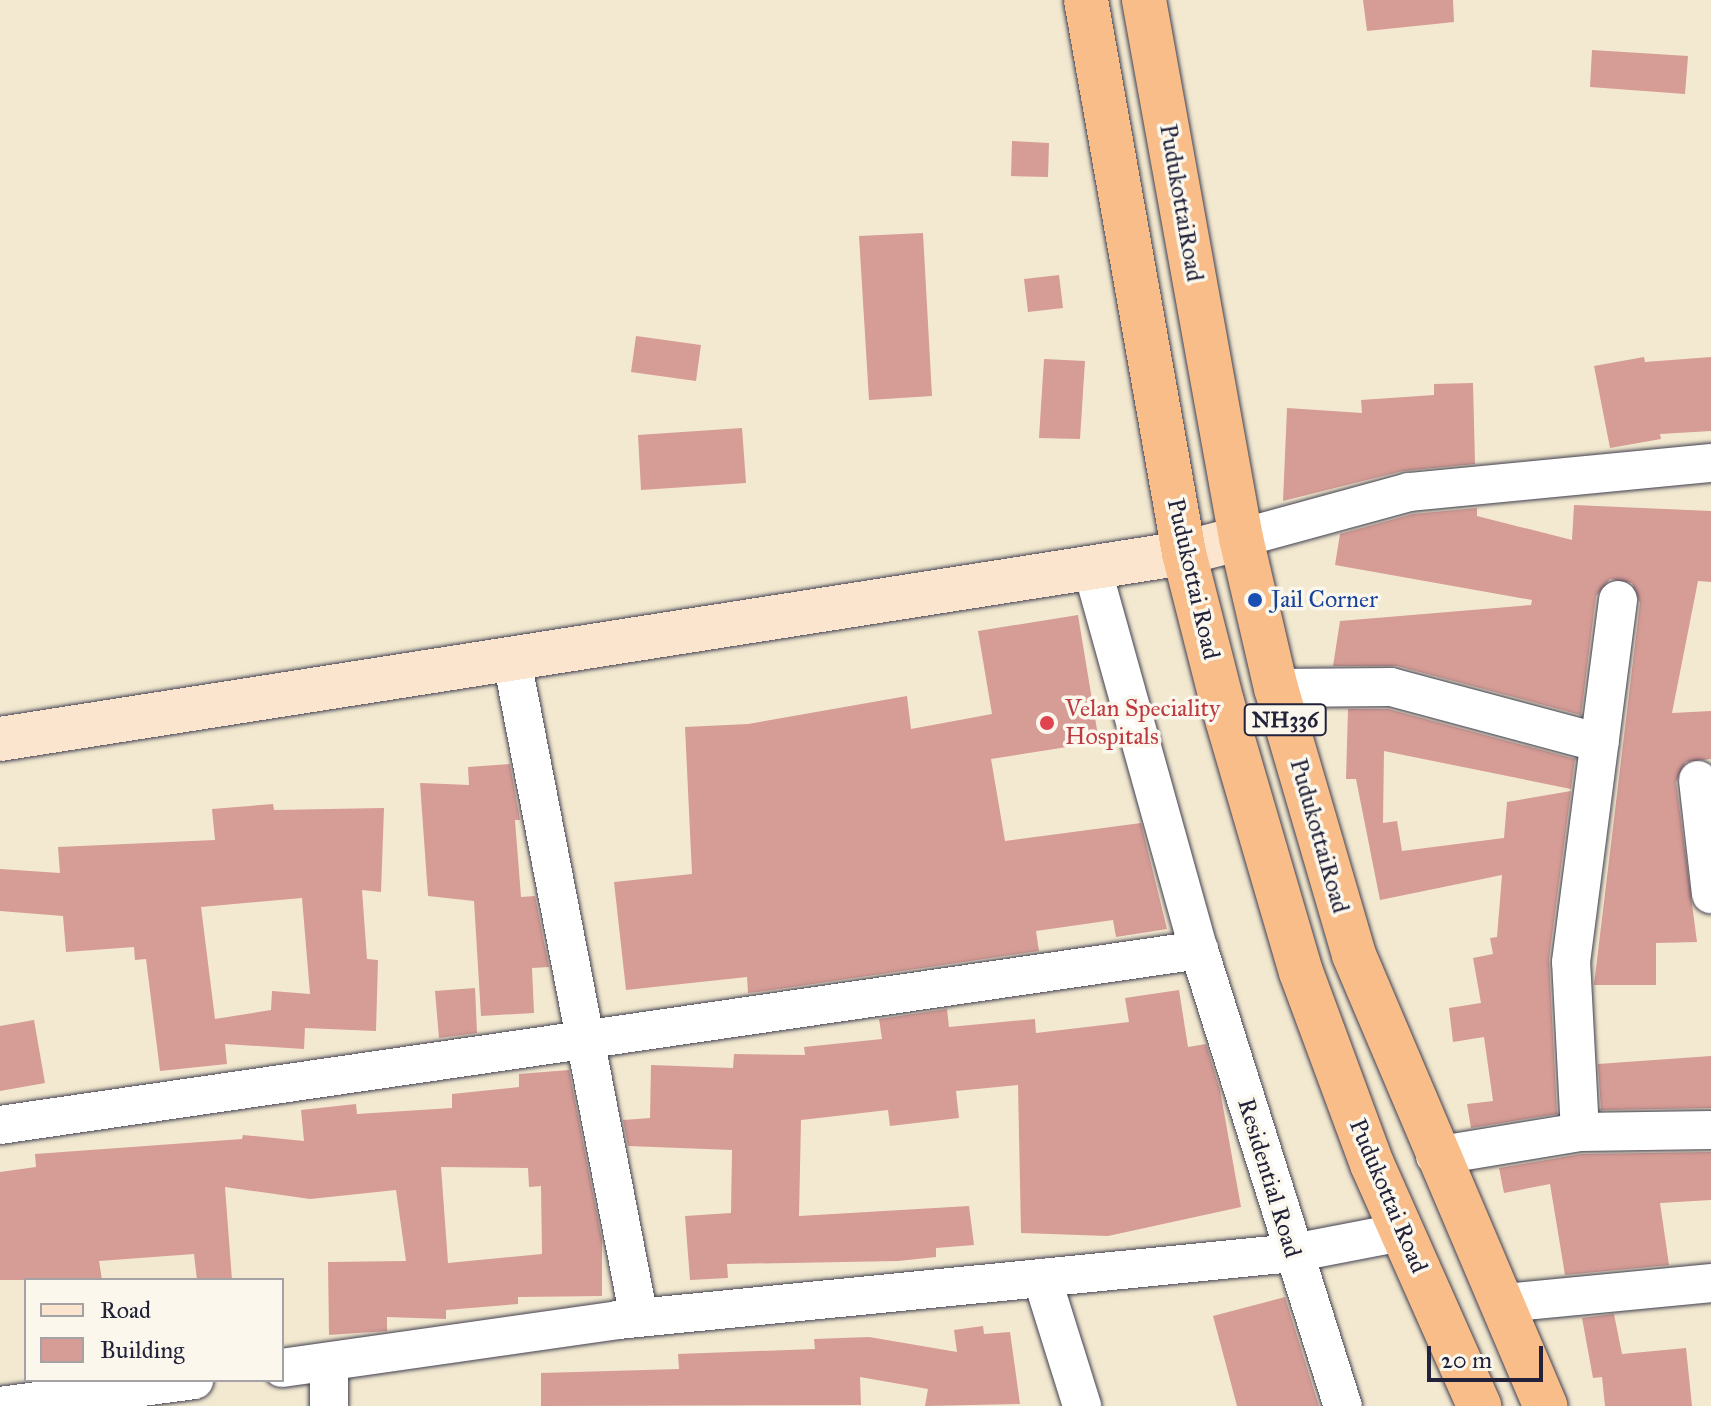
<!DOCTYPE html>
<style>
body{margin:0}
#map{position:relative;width:1711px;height:1406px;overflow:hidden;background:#f3e9d0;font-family:"IM FELL Great Primer",serif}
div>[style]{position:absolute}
.building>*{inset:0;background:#d69c96}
.roads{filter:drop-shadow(0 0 2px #414051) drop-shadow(0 0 2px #414051)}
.minor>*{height:38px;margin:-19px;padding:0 19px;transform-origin:19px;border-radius:19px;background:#fff}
.secondary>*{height:44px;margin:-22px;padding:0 22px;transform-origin:22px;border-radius:22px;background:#fce5cf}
.trunk>*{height:44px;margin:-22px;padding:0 22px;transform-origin:22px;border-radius:22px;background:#f8bd88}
.dots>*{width:22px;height:22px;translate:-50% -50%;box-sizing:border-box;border:4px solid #fbf7ec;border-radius:50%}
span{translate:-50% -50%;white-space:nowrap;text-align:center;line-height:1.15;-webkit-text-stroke:7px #fbf7ec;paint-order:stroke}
.shield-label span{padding:2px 6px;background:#fbf7ec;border:2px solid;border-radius:6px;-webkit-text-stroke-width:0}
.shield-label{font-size:22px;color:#22223b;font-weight:700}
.street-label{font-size:24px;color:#22223b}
.transit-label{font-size:24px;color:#164399}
.left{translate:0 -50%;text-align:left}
.health-label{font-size:24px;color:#be3a42}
.legend{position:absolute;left:24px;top:1278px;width:260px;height:104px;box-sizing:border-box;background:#fbf7ec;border:2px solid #a4a2a5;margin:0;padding:10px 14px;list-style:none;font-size:24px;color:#22223b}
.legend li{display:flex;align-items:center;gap:16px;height:40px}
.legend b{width:40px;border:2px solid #a4a2a5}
.scale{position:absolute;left:1427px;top:1346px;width:116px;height:36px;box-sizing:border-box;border:4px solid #22223b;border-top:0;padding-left:10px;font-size:24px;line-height:28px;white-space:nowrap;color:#22223b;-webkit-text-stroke:6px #fbf7ec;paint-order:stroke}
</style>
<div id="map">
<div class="building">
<i style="clip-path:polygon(1363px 0,1453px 0,1454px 22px,1367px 31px)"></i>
<i style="clip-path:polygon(1592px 50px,1688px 56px,1685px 94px,1590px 87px)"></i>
<i style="clip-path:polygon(1012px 141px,1049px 143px,1048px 177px,1011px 176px)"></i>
<i style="clip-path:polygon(923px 233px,932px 396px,869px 400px,859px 236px)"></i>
<i style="clip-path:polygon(1059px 275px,1063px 308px,1028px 312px,1024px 279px)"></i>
<i style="clip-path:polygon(636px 336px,701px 345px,696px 381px,631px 372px)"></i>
<i style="clip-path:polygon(1644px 357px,1645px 362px,1711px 357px,1711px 431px,1660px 434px,1661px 439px,1610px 448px,1594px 366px)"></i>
<i style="clip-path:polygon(1044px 359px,1085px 361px,1080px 439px,1039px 438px)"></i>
<i style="clip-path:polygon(1473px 383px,1475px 464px,1403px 471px,1283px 501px,1287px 408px,1362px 413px,1361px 400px,1434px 395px,1434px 384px)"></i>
<i style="clip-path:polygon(742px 428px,746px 483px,641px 490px,638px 435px)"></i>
<i style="clip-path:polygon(1574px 505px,1711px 511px,1711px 582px,1698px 581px,1672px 713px,1711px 711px,1711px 759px,1686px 762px,1676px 782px,1697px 942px,1656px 943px,1656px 985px,1594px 985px,1640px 603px,1632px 583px,1610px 579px,1596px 596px,1581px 715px,1397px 666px,1333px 666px,1340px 621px,1531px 605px,1532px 600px,1335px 565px,1340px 534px,1413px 514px,1477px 508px,1477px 516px,1572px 540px)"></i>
<i style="clip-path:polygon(1078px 615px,1099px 742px,991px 759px,1005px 841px,1141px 823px,1167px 929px,1116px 937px,1113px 920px,1036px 931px,1039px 951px,758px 992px,748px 993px,747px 977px,626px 990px,614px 882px,692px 874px,685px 727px,748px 724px,907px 696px,911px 729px,992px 714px,978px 631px)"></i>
<i style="clip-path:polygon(1348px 709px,1388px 709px,1575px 759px,1571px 789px,1384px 751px,1383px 823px,1397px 821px,1402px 851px,1504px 838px,1507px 802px,1571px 791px,1549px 959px,1557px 1114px,1471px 1128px,1467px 1104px,1493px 1101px,1484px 1037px,1453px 1042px,1449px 1008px,1481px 1003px,1473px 958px,1493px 954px,1490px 938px,1497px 937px,1502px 875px,1380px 900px,1356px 779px,1346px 779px)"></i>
<i style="clip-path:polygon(510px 764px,520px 820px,515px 820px,521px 897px,535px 896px,549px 967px,532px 968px,534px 1013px,481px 1016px,474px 901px,428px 896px,420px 783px,469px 785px,468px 767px)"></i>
<i style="clip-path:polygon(evenodd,273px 804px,274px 810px,384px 808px,381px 892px,362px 890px,367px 959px,378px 960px,376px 1031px,305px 1028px,304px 1049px,225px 1044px,227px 1064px,160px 1071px,146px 959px,135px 960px,134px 947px,66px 952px,63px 916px,0 911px,0 869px,60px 873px,58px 847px,215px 840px,212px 809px,273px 804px,302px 898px,310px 994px,272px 991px,271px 1010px,215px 1019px,201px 907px,302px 898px)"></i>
<i style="clip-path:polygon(475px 988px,477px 1033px,439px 1038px,435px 991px)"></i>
<i style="clip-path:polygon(1179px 990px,1188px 1047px,1206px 1044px,1220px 1090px,1241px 1207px,1108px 1236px,1021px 1233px,1018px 1085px,956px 1091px,959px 1118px,890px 1126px,888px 1110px,801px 1120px,799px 1216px,969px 1206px,974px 1245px,936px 1248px,936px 1257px,898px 1261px,727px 1264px,728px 1278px,690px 1280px,685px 1216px,731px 1213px,732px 1150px,628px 1146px,623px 1120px,650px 1118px,651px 1065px,733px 1068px,734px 1054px,805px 1055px,804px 1047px,882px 1039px,879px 1019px,947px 1009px,949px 1027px,1035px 1019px,1036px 1033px,1129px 1022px,1125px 998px)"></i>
<i style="clip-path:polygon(34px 1020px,45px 1083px,0 1091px,0 1026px)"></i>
<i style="clip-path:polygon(1711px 1056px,1711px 1108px,1601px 1110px,1598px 1064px)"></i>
<i style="clip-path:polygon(evenodd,569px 1070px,602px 1240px,602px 1296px,518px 1297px,518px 1304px,446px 1310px,446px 1319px,387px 1317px,387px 1331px,329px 1335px,328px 1262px,406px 1261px,396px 1190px,310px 1199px,225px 1187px,232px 1280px,197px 1280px,194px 1254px,99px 1261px,102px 1280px,0 1280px,0 1172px,36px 1167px,35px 1154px,242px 1139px,243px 1135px,304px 1141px,301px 1110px,356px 1104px,357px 1114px,452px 1108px,452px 1094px,519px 1087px,519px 1074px,569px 1070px,441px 1167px,528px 1168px,529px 1187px,541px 1186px,542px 1254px,448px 1263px,441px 1167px)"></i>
<i style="clip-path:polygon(1711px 1152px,1711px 1200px,1660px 1203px,1669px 1265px,1565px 1275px,1550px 1184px,1504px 1193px,1499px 1168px,1582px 1154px)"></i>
<i style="clip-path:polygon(1285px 1297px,1319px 1406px,1237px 1406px,1213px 1316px)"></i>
<i style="clip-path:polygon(1614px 1314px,1622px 1354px,1686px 1348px,1692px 1406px,1605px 1406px,1602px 1377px,1593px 1378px,1582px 1318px)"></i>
<i style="clip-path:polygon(983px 1326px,984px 1334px,1010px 1332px,1020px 1404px,925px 1406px,928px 1389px,860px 1377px,861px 1405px,541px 1406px,541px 1373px,679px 1369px,678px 1354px,815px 1349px,814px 1339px,869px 1337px,957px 1352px,954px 1330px)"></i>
</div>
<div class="roads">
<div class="minor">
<i style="left:1241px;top:538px;width:174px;rotate:-15.3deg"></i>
<i style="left:1409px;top:492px;width:303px;rotate:-5.5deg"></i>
<i style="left:1092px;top:568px;width:397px;rotate:74.4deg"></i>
<i style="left:1199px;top:950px;width:478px;rotate:72.5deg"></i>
<i style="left:512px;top:660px;width:670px;rotate:79.08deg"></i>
<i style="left:1276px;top:688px;width:115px;rotate:-0.5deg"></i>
<i style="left:1391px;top:687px;width:216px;rotate:15deg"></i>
<i style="left:1698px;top:780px;width:115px;rotate:83.5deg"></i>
<i style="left:0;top:1125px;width:1212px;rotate:-8.3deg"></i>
<i style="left:1580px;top:1132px;width:170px;rotate:-93deg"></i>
<i style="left:1571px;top:962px;width:365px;rotate:-82.6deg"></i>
<i style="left:1435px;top:1156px;width:147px;rotate:-9.4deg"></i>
<i style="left:1580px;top:1132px;width:131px;rotate:-0.9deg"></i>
<i style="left:1042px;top:1278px;width:134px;rotate:72.6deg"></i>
<i style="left:1504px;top:1303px;width:208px;rotate:-5.5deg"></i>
<i style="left:282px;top:1368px;width:339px;rotate:-8.1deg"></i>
<i style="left:618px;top:1320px;width:678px;rotate:-5.67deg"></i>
<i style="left:1293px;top:1253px;width:111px;rotate:-10.9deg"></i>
<i style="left:0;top:1406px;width:196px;rotate:-7.6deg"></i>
<i style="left:329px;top:1406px;width:44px;rotate:-90deg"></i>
</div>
<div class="secondary">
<i style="left:0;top:739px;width:1199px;rotate:-8.93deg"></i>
<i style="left:1184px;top:553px;width:59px;rotate:-14.7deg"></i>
</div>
<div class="trunk">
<i style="left:1086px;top:0;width:562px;rotate:79.95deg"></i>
<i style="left:1184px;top:553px;width:154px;rotate:75.7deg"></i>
<i style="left:1222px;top:702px;width:281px;rotate:73.7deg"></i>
<i style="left:1301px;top:972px;width:205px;rotate:69.7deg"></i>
<i style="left:1372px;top:1164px;width:265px;rotate:66.1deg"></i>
<i style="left:1144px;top:0;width:547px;rotate:79.78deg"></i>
<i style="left:1241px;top:538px;width:154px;rotate:76.9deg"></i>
<i style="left:1276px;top:688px;width:278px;rotate:73.7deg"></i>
<i style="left:1354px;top:955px;width:490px;rotate:67deg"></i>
</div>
</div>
<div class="dots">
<i style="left:1255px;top:600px;background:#1a4fb4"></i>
<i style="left:1047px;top:723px;background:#e0444e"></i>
</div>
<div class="shield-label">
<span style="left:1285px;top:720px">NH336</span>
</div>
<div class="street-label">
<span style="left:1181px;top:203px;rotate:80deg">PudukottaiRoad</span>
<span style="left:1193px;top:579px;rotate:77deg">Pudukottai Road</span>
<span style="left:1319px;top:836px;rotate:74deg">PudukottaiRoad</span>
<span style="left:1269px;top:1178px;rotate:73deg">Residential Road</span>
<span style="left:1388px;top:1196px;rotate:67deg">Pudukottai Road</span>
</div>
<div class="transit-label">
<span class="left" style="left:1271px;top:600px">Jail Corner</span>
</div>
<div class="health-label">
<span class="left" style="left:1065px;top:723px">Velan Speciality<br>Hospitals</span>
</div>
<ul class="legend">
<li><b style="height:10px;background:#fce5cf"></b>Road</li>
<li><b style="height:22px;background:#d69c96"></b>Building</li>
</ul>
<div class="scale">20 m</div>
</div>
